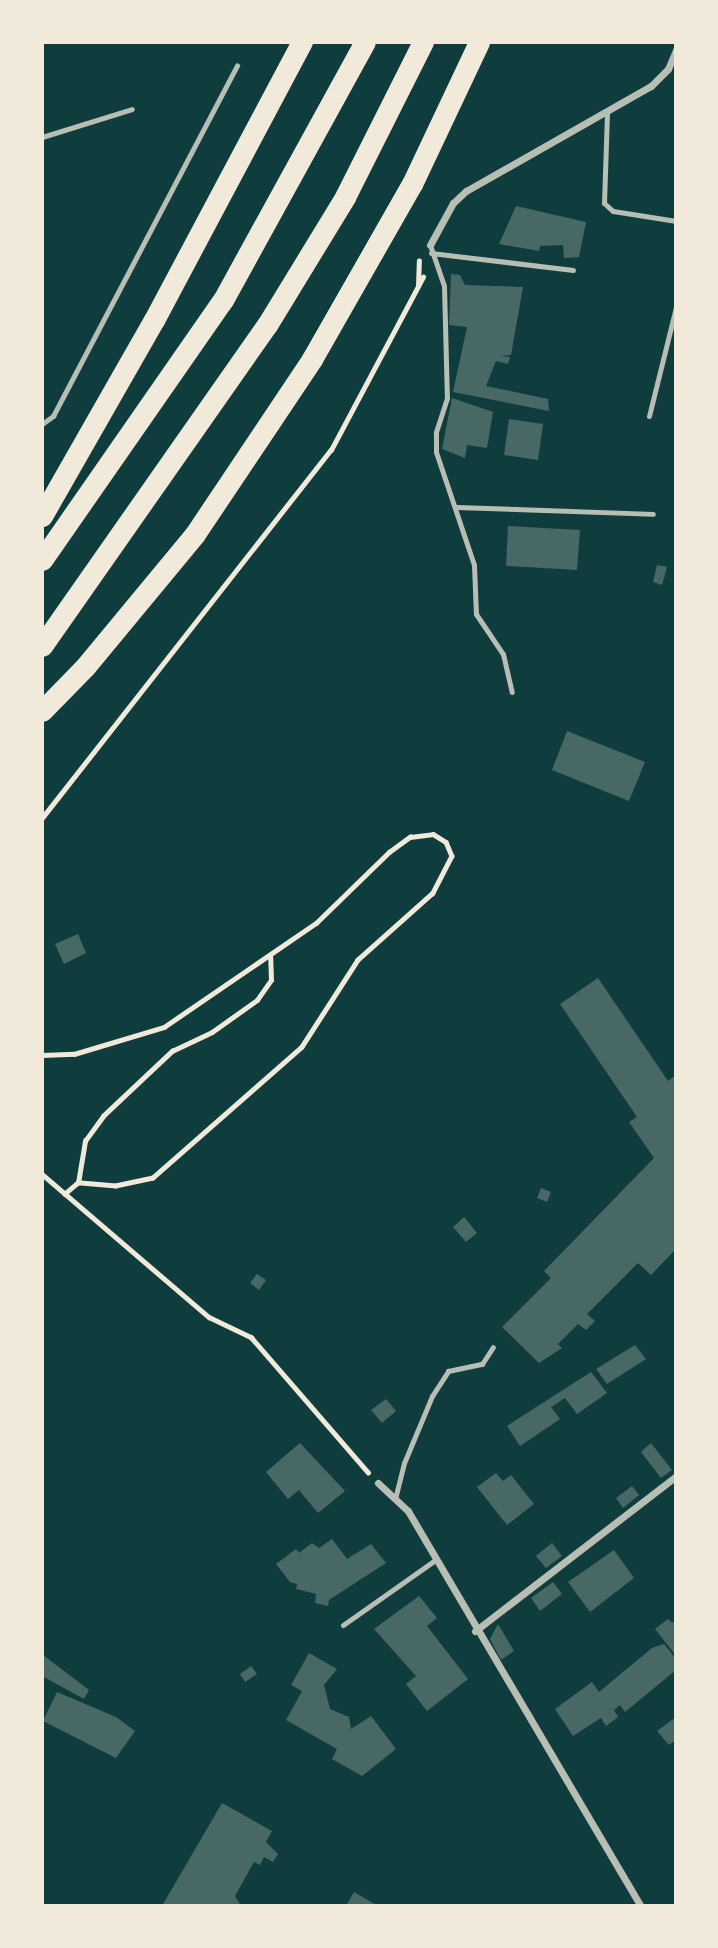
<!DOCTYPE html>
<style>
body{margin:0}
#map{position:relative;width:718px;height:1948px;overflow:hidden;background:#0f3d3e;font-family:Arial,sans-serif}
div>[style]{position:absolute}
.building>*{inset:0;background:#486865}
.path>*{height:4.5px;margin:-2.25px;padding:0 2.25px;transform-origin:2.25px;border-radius:2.25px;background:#f1e9da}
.service>*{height:5px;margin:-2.5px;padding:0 2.5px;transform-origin:2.5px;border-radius:2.5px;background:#b8beb3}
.minor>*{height:7px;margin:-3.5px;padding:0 3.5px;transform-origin:3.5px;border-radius:3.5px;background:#b8beb3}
.motorway>*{height:21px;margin:-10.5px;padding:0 10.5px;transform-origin:10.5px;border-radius:10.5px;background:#f1e9da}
span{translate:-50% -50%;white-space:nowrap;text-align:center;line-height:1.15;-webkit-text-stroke:5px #f1e9da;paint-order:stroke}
.frame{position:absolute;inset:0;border:44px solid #f1e9da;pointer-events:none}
</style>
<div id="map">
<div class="building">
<i style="clip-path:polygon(516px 206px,586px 222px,579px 257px,564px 258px,563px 245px,540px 246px,539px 251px,499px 244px)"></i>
<i style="clip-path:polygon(451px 274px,460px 275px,465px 285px,523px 287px,511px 355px,500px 356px,510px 357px,508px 364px,496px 361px,486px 386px,548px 399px,549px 411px,453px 392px,467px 327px,449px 325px)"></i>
<i style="clip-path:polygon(452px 398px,493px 412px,487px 448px,467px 445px,465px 458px,442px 449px)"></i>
<i style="clip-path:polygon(509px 419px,543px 424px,538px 460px,504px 455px)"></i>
<i style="clip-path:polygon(508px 526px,580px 530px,577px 570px,506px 566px)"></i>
<i style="clip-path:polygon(657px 565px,667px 567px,662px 585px,653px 582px)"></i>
<i style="clip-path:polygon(567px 731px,645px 762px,629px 801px,552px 770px)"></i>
<i style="clip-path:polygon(78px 934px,86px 953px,64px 964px,55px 944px)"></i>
<i style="clip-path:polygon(598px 978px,668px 1081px,676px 1075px,676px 1249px,651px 1275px,638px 1263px,587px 1314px,595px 1321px,586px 1330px,578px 1324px,558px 1344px,562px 1348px,539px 1363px,502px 1327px,551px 1278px,544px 1271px,654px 1158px,629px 1122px,637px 1117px,560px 1004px)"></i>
<i style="clip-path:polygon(541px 1188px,551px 1192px,547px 1202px,537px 1198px)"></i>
<i style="clip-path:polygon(464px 1217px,477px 1233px,466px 1242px,453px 1227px)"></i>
<i style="clip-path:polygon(257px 1274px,266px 1280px,259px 1290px,250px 1283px)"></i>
<i style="clip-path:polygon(635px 1345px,646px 1359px,607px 1384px,596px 1369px)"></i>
<i style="clip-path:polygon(591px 1372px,607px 1393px,577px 1414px,565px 1398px,551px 1407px,560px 1419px,520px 1446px,507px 1426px)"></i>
<i style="clip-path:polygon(386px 1399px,396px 1411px,382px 1423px,371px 1410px)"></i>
<i style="clip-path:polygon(300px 1443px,345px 1491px,318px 1513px,299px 1490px,288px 1499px,266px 1472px)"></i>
<i style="clip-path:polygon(651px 1443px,672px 1470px,661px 1478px,641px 1452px)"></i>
<i style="clip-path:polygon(496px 1473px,503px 1481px,511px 1475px,534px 1504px,507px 1525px,477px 1487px)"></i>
<i style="clip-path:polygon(632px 1486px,639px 1495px,623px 1508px,616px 1498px)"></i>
<i style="clip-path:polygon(332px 1539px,347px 1559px,371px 1544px,386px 1563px,329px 1600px,328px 1606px,315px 1603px,316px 1594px,296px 1589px,297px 1584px,290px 1582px,276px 1564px,296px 1549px,299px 1553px,312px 1543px,319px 1548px)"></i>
<i style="clip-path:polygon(552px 1543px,562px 1556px,546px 1568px,536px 1556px)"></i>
<i style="clip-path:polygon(614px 1550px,634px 1578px,590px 1612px,568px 1582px)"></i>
<i style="clip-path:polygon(553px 1582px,562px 1594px,540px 1611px,531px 1598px)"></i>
<i style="clip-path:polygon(419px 1596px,437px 1618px,427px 1626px,468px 1679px,427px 1711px,406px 1684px,416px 1676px,374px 1629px)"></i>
<i style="clip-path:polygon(668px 1619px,672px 1623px,676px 1620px,674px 1653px,655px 1629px)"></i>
<i style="clip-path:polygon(498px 1624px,514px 1651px,501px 1660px,490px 1639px)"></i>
<i style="clip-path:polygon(664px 1644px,676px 1659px,676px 1670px,625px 1712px,620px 1705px,614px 1710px,618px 1717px,606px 1726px,601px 1718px,573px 1736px,555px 1709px,592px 1682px,599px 1692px,652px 1648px)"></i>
<i style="clip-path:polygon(309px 1653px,337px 1669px,324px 1685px,330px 1709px,349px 1717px,351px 1729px,371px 1716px,396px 1749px,362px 1776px,332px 1759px,337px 1749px,286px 1720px,302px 1691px,291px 1685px)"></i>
<i style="clip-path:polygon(42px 1654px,89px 1690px,84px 1699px,42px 1676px)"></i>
<i style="clip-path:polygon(251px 1666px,257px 1674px,245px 1682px,240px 1674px)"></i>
<i style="clip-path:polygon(57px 1692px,116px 1717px,135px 1731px,116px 1758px,43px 1721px)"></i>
<i style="clip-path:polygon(676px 1717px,676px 1740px,669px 1745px,657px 1731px)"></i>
<i style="clip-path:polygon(222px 1803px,272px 1831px,266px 1842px,278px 1854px,273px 1862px,264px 1857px,260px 1865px,254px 1862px,235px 1896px,241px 1906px,162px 1906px)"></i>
<i style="clip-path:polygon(354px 1892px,378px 1906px,346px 1906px)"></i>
</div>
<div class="path">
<i style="left:418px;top:286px;width:25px;rotate:-88deg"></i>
<i style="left:42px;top:818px;width:468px;rotate:-51.9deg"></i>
<i style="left:331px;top:450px;width:196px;rotate:-62deg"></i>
<i style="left:42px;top:1055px;width:32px;rotate:-2deg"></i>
<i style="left:74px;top:1054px;width:94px;rotate:-16.7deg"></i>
<i style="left:164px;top:1027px;width:184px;rotate:-34.4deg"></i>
<i style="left:316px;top:923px;width:102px;rotate:-44.2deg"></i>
<i style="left:389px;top:852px;width:26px;rotate:-36deg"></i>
<i style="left:410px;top:837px;width:23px;rotate:-7deg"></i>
<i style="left:433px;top:834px;width:15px;rotate:32deg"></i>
<i style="left:446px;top:842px;width:15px;rotate:67deg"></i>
<i style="left:452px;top:856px;width:42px;rotate:117.2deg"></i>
<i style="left:433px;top:893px;width:101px;rotate:138.2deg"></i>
<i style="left:358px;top:960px;width:103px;rotate:122.8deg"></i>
<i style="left:302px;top:1047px;width:198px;rotate:138.7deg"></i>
<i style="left:153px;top:1178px;width:38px;rotate:168deg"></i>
<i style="left:116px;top:1186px;width:38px;rotate:-175deg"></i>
<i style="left:78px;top:1183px;width:17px;rotate:140deg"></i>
<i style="left:42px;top:1174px;width:220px;rotate:40.6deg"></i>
<i style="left:209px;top:1317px;width:47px;rotate:25.5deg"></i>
<i style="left:251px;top:1337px;width:179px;rotate:49.1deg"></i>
<i style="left:78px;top:1183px;width:43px;rotate:-80.5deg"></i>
<i style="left:85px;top:1141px;width:31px;rotate:-54deg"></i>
<i style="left:103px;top:1116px;width:95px;rotate:-43.3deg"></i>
<i style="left:172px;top:1051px;width:44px;rotate:-25.4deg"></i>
<i style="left:212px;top:1032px;width:55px;rotate:-35.4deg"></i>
<i style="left:257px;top:1000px;width:24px;rotate:-55deg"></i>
<i style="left:271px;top:980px;width:23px;rotate:-92deg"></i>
</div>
<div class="service">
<i style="left:607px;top:113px;width:90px;rotate:91.9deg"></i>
<i style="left:604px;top:203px;width:12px;rotate:42deg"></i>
<i style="left:613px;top:211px;width:64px;rotate:9deg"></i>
<i style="left:42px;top:137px;width:94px;rotate:-17.3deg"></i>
<i style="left:430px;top:245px;width:43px;rotate:71.1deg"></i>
<i style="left:444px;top:286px;width:112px;rotate:88.5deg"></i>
<i style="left:447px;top:398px;width:36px;rotate:108deg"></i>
<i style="left:436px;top:432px;width:20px;rotate:90deg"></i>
<i style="left:436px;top:452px;width:119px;rotate:71.4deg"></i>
<i style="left:474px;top:565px;width:49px;rotate:87.7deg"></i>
<i style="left:476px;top:614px;width:48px;rotate:56deg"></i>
<i style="left:503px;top:654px;width:39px;rotate:77deg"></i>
<i style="left:431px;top:253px;width:143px;rotate:6.8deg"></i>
<i style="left:649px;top:416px;width:112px;rotate:-76.1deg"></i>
<i style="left:42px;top:424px;width:14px;rotate:-36deg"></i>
<i style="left:53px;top:416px;width:396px;rotate:-62.3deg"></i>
<i style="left:456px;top:507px;width:197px;rotate:2deg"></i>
<i style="left:395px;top:1499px;width:37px;rotate:-76deg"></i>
<i style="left:404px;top:1463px;width:73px;rotate:-67.3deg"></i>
<i style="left:432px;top:1396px;width:30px;rotate:-57deg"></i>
<i style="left:448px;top:1371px;width:35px;rotate:-12deg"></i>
<i style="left:482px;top:1364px;width:20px;rotate:-57deg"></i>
<i style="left:343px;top:1625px;width:113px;rotate:-35.2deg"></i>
</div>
<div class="minor">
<i style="left:430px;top:245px;width:48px;rotate:-61.3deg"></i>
<i style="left:453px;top:203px;width:18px;rotate:-43deg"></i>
<i style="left:466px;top:191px;width:213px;rotate:-29.6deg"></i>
<i style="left:651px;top:86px;width:24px;rotate:-45deg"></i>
<i style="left:668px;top:69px;width:21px;rotate:-67deg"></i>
<i style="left:378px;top:1483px;width:41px;rotate:43deg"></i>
<i style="left:408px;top:1511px;width:459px;rotate:59.5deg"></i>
<i style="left:475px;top:1631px;width:254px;rotate:-37.6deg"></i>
</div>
<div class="motorway">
<i style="left:42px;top:516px;width:226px;rotate:-60.3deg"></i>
<i style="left:154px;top:320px;width:315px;rotate:-62deg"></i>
<i style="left:42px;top:560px;width:317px;rotate:-55.2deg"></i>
<i style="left:223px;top:300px;width:294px;rotate:-61.2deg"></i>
<i style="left:42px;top:646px;width:392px;rotate:-55deg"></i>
<i style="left:267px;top:325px;width:150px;rotate:-58.6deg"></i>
<i style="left:345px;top:197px;width:174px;rotate:-63.3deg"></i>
<i style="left:42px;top:711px;width:62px;rotate:-45.7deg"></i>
<i style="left:85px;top:667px;width:173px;rotate:-50.4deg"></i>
<i style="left:195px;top:534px;width:211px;rotate:-56.2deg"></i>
<i style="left:312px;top:359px;width:202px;rotate:-60.3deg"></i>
<i style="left:412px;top:184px;width:157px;rotate:-64.7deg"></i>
</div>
<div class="frame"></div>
</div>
